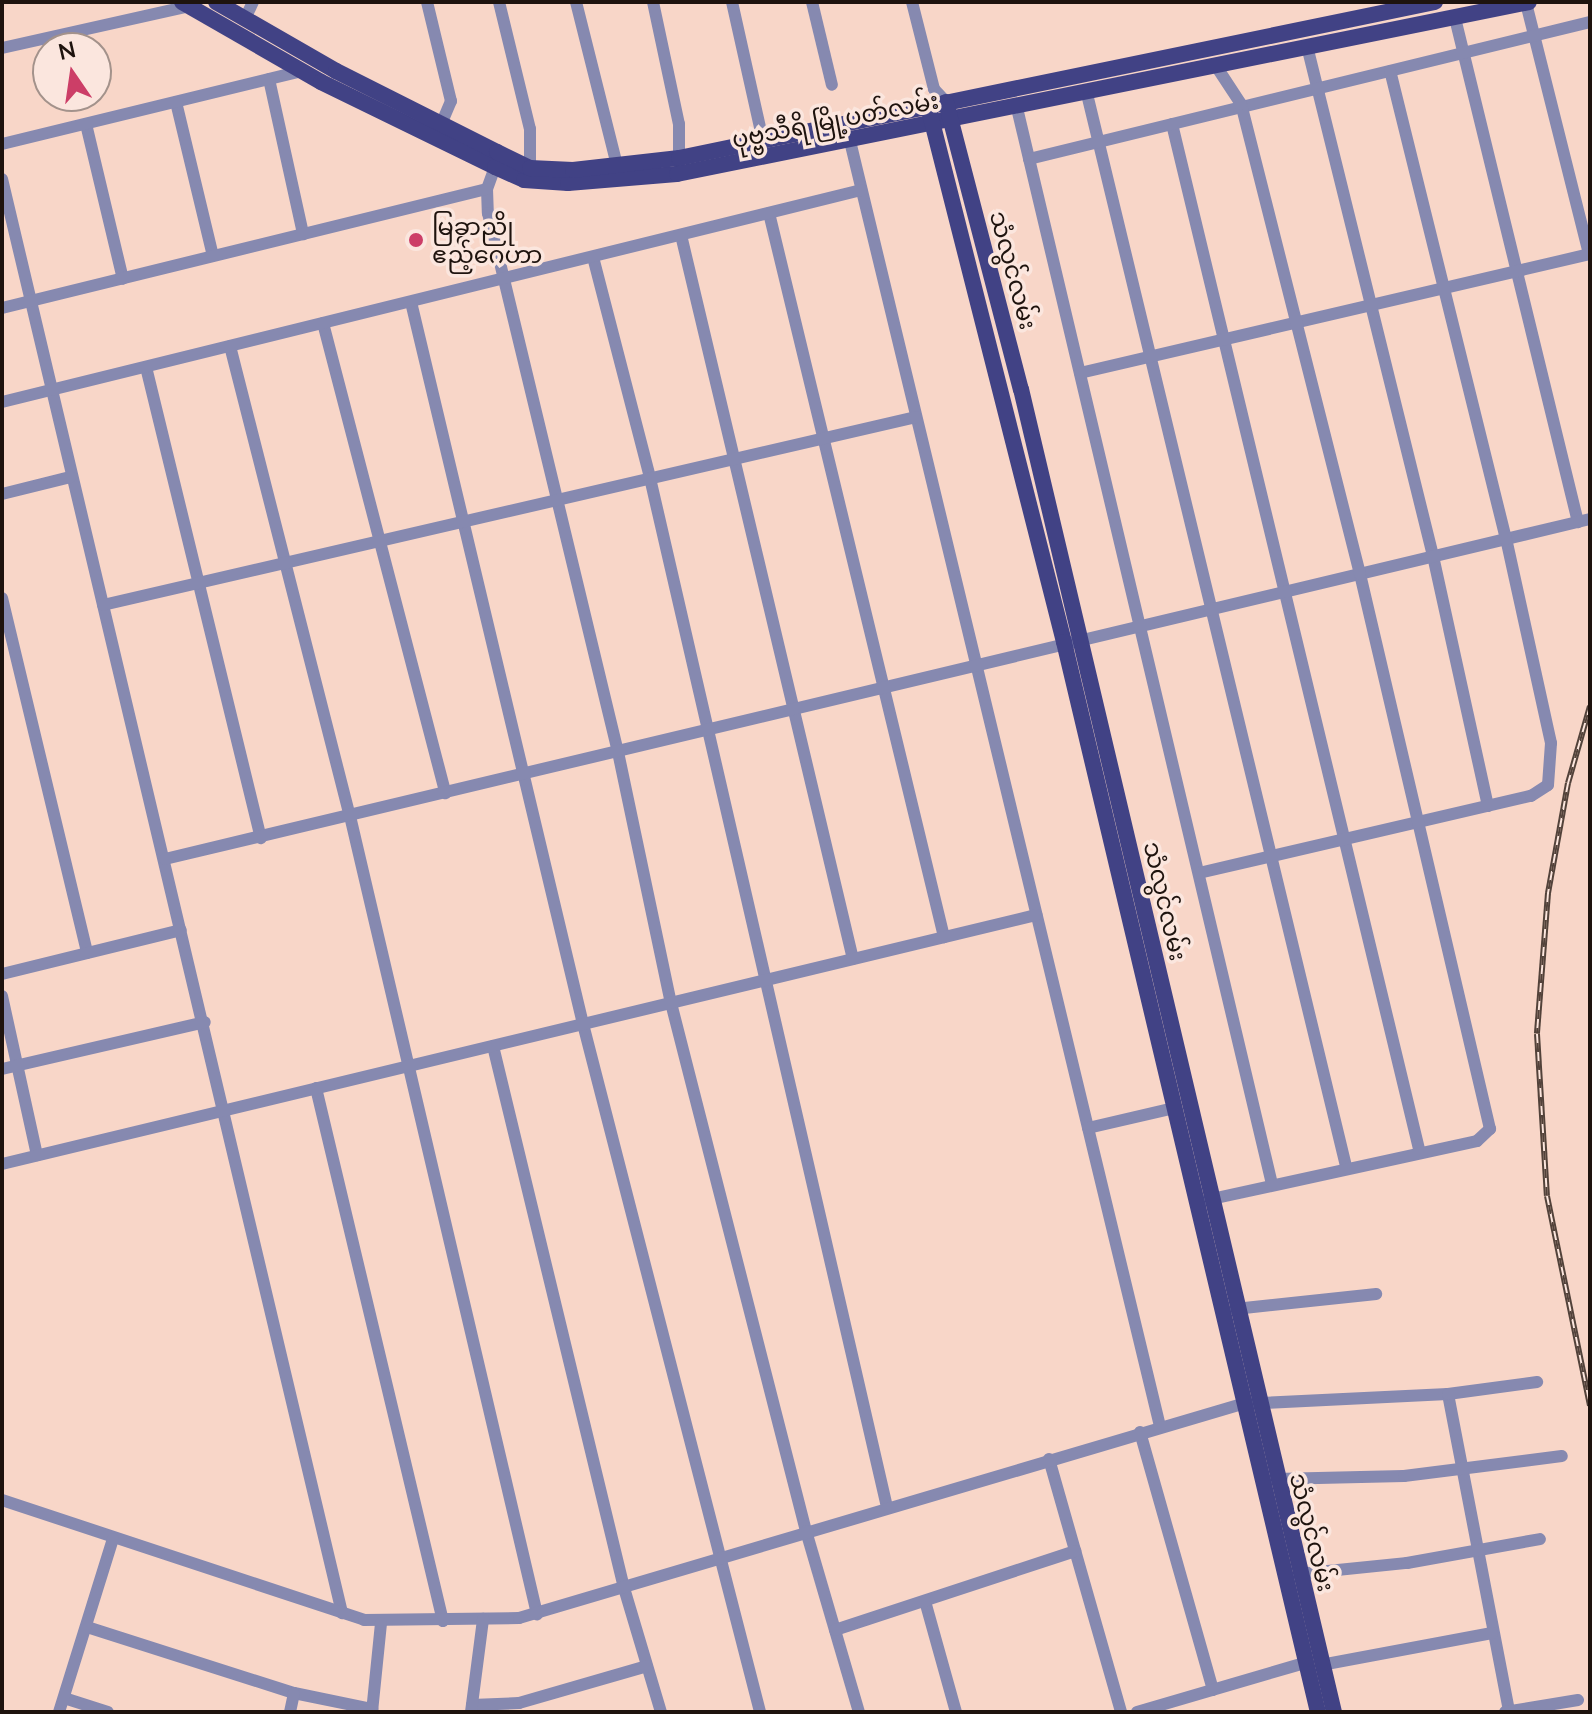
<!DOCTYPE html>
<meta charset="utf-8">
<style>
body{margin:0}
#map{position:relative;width:1592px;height:1714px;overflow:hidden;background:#f8d6c8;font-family:Lato,"Noto Sans Myanmar",sans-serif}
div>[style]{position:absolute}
.minor>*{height:12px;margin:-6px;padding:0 6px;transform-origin:6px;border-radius:6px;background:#8689b0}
.major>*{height:16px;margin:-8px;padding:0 8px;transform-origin:8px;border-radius:8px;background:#414285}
.rail>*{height:6px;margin-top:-3px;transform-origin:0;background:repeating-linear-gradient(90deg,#fbe6de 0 9px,#52423a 0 18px);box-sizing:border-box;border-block:2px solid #52423a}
.dots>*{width:22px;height:22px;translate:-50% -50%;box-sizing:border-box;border:4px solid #fbe6de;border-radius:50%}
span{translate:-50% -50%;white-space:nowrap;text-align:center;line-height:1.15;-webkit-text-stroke:7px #fbe6de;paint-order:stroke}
.street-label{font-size:24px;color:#1e130e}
.poi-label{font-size:24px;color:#1e130e}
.left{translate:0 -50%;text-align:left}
.frame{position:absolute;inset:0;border:4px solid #1e130e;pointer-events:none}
.north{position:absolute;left:32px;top:32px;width:80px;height:80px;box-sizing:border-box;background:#fbe6de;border:2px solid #a3928b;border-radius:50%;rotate:347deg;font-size:22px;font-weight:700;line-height:32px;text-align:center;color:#1e130e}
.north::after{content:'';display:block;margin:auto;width:28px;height:36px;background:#cc3e67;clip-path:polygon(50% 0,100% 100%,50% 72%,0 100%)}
</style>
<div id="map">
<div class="minor">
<i style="left:427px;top:2px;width:102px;rotate:76.4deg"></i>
<i style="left:451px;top:101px;width:25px;rotate:113deg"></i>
<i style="left:499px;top:2px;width:131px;rotate:76.3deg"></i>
<i style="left:530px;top:129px;width:39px;rotate:90deg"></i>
<i style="left:576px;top:2px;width:168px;rotate:75.9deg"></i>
<i style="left:653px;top:2px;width:125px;rotate:78deg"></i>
<i style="left:679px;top:124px;width:39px;rotate:90deg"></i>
<i style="left:732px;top:2px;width:142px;rotate:77.4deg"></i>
<i style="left:812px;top:2px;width:85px;rotate:76.5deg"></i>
<i style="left:912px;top:2px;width:90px;rotate:75.8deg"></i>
<i style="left:934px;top:89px;width:18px;rotate:47deg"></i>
<i style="left:1526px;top:3px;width:259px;rotate:75.9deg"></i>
<i style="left:1455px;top:18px;width:519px;rotate:76.29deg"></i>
<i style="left:245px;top:19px;width:19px;rotate:-65deg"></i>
<i style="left:2px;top:48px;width:193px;rotate:-12.6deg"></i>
<i style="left:1308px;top:50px;width:521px;rotate:76.12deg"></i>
<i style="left:1433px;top:556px;width:256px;rotate:77.6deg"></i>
<i style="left:269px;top:79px;width:159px;rotate:77.6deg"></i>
<i style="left:1087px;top:94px;width:1103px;rotate:76.42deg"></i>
<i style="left:176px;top:102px;width:158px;rotate:76.5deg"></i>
<i style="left:1017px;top:108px;width:1106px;rotate:76.67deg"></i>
<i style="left:86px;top:124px;width:159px;rotate:76.6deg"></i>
<i style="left:1172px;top:124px;width:1058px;rotate:76.45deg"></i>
<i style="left:850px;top:141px;width:1322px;rotate:76.44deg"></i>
<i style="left:2px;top:144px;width:308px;rotate:-13.7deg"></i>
<i style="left:1029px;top:159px;width:577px;rotate:-13.72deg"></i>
<i style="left:495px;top:167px;width:23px;rotate:110deg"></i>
<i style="left:487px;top:189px;width:24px;rotate:88deg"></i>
<i style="left:488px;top:213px;width:554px;rotate:76.44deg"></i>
<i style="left:618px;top:752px;width:257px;rotate:78.1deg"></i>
<i style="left:671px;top:1003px;width:545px;rotate:75.66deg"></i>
<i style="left:806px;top:1531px;width:189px;rotate:73.7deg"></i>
<i style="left:2px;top:179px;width:1474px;rotate:76.66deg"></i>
<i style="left:769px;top:213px;width:745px;rotate:76.41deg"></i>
<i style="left:681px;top:235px;width:744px;rotate:76.64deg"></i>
<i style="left:593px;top:257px;width:228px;rotate:75.5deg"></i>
<i style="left:650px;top:478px;width:1056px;rotate:77.03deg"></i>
<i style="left:411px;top:302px;width:742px;rotate:76.6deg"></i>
<i style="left:583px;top:1024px;width:710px;rotate:75.57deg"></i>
<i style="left:2px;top:308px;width:499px;rotate:-13.8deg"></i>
<i style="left:323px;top:323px;width:486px;rotate:75.4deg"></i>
<i style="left:230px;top:346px;width:485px;rotate:75.7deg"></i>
<i style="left:350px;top:816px;width:820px;rotate:76.81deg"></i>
<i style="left:146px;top:367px;width:485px;rotate:76.3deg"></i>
<i style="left:1080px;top:373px;width:524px;rotate:-13.13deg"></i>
<i style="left:2px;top:402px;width:885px;rotate:-13.86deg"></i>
<i style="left:2px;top:494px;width:70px;rotate:-14deg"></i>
<i style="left:2px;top:598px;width:365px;rotate:76.5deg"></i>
<i style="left:103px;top:605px;width:834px;rotate:-13.02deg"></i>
<i style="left:165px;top:859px;width:1465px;rotate:-13.42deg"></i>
<i style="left:1199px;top:873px;width:341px;rotate:-13.1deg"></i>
<i style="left:1531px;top:796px;width:20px;rotate:-33deg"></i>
<i style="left:1548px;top:785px;width:42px;rotate:-85.9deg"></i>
<i style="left:1551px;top:743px;width:209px;rotate:-102.4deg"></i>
<i style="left:1506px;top:539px;width:482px;rotate:-103.9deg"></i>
<i style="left:2px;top:974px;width:184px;rotate:-13.8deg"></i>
<i style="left:2px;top:996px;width:163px;rotate:77.6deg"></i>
<i style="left:493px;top:1046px;width:558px;rotate:76.41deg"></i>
<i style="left:624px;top:1588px;width:129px;rotate:73.4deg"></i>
<i style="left:2px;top:1069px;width:208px;rotate:-13deg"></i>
<i style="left:316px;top:1088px;width:548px;rotate:76.6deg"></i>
<i style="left:1088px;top:1128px;width:88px;rotate:-13.1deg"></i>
<i style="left:2px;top:1164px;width:1064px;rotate:-13.54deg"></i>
<i style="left:1207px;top:1200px;width:276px;rotate:-12.3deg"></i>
<i style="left:1477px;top:1141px;width:18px;rotate:-43deg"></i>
<i style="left:1490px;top:1129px;width:570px;rotate:-103.18deg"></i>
<i style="left:1360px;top:574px;width:485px;rotate:-104.2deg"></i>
<i style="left:1241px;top:104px;width:42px;rotate:-123.3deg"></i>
<i style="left:1235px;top:1309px;width:142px;rotate:-6.1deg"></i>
<i style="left:1448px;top:1394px;width:324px;rotate:79.1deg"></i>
<i style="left:1140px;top:1432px;width:268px;rotate:74.2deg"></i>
<i style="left:1049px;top:1459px;width:263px;rotate:74.1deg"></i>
<i style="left:1275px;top:1479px;width:129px;rotate:-1.3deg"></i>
<i style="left:1404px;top:1476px;width:159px;rotate:-7.2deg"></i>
<i style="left:2px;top:1500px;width:381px;rotate:18.3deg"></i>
<i style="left:364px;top:1620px;width:155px;rotate:-0.7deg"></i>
<i style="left:519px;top:1618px;width:754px;rotate:-16.49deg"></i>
<i style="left:1242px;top:1404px;width:206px;rotate:-2.8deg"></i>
<i style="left:1448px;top:1394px;width:90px;rotate:-7.7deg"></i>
<i style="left:1298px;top:1574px;width:110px;rotate:-5.8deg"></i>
<i style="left:1407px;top:1563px;width:135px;rotate:-10.2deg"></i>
<i style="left:925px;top:1601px;width:115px;rotate:74.4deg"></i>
<i style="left:87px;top:1627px;width:217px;rotate:17.7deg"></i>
<i style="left:294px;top:1693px;width:80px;rotate:11.6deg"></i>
<i style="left:835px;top:1630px;width:253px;rotate:-18.2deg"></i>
<i style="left:1321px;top:1665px;width:174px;rotate:-10.6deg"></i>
<i style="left:64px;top:1698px;width:46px;rotate:17.7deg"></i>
<i style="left:472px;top:1705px;width:47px;rotate:-2.4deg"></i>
<i style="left:519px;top:1703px;width:133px;rotate:-16.1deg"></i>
<i style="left:59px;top:1712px;width:181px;rotate:-72.7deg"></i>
<i style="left:290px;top:1712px;width:19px;rotate:-78deg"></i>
<i style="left:372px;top:1712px;width:89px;rotate:-84.2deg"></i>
<i style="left:471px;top:1712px;width:94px;rotate:-82.6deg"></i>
<i style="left:1137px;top:1712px;width:175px;rotate:-16.3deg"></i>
<i style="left:1505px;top:1712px;width:74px;rotate:-9.3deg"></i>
</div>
<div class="major">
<i style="left:182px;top:2px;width:160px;rotate:29.9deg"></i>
<i style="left:321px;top:82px;width:194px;rotate:26deg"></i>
<i style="left:495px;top:167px;width:32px;rotate:24deg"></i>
<i style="left:524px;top:180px;width:44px;rotate:3.9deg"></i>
<i style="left:568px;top:183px;width:109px;rotate:-4.7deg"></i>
<i style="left:677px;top:174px;width:869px;rotate:-11.41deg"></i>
<i style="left:216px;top:2px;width:138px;rotate:29.9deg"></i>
<i style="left:336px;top:71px;width:180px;rotate:26.7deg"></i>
<i style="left:497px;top:152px;width:37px;rotate:26deg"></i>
<i style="left:530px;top:168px;width:43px;rotate:2.7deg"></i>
<i style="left:573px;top:170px;width:107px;rotate:-6.5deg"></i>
<i style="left:679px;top:158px;width:772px;rotate:-11.66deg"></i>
<i style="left:946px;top:102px;width:297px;rotate:75.4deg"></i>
<i style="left:1021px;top:389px;width:1360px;rotate:76.69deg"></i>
<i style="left:928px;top:106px;width:553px;rotate:75.76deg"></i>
<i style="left:1064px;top:642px;width:1100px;rotate:76.65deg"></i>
</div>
<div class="rail">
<i style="left:1590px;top:706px;width:80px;rotate:105.9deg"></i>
<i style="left:1568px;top:783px;width:112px;rotate:100.3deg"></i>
<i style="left:1548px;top:893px;width:141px;rotate:94.5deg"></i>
<i style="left:1537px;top:1034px;width:162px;rotate:86.5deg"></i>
<i style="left:1547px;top:1196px;width:214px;rotate:78.4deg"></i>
</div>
<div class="dots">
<i style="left:416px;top:240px;background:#cc3e67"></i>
</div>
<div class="street-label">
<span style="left:835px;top:119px;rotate:-11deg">ပုဗ္ဗသီရိ မြို့ပတ်လမ်း</span>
<span style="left:1014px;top:270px;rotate:75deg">သံလွင်လမ်း</span>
<span style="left:1166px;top:901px;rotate:77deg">သံလွင်လမ်း</span>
<span style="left:1313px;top:1532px;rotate:76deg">သံလွင်လမ်း</span>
</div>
<div class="poi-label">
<span class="left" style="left:432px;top:240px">မြခွာညို<br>ဧည့်ဂေဟာ</span>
</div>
<div class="frame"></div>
<div class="north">N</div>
</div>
